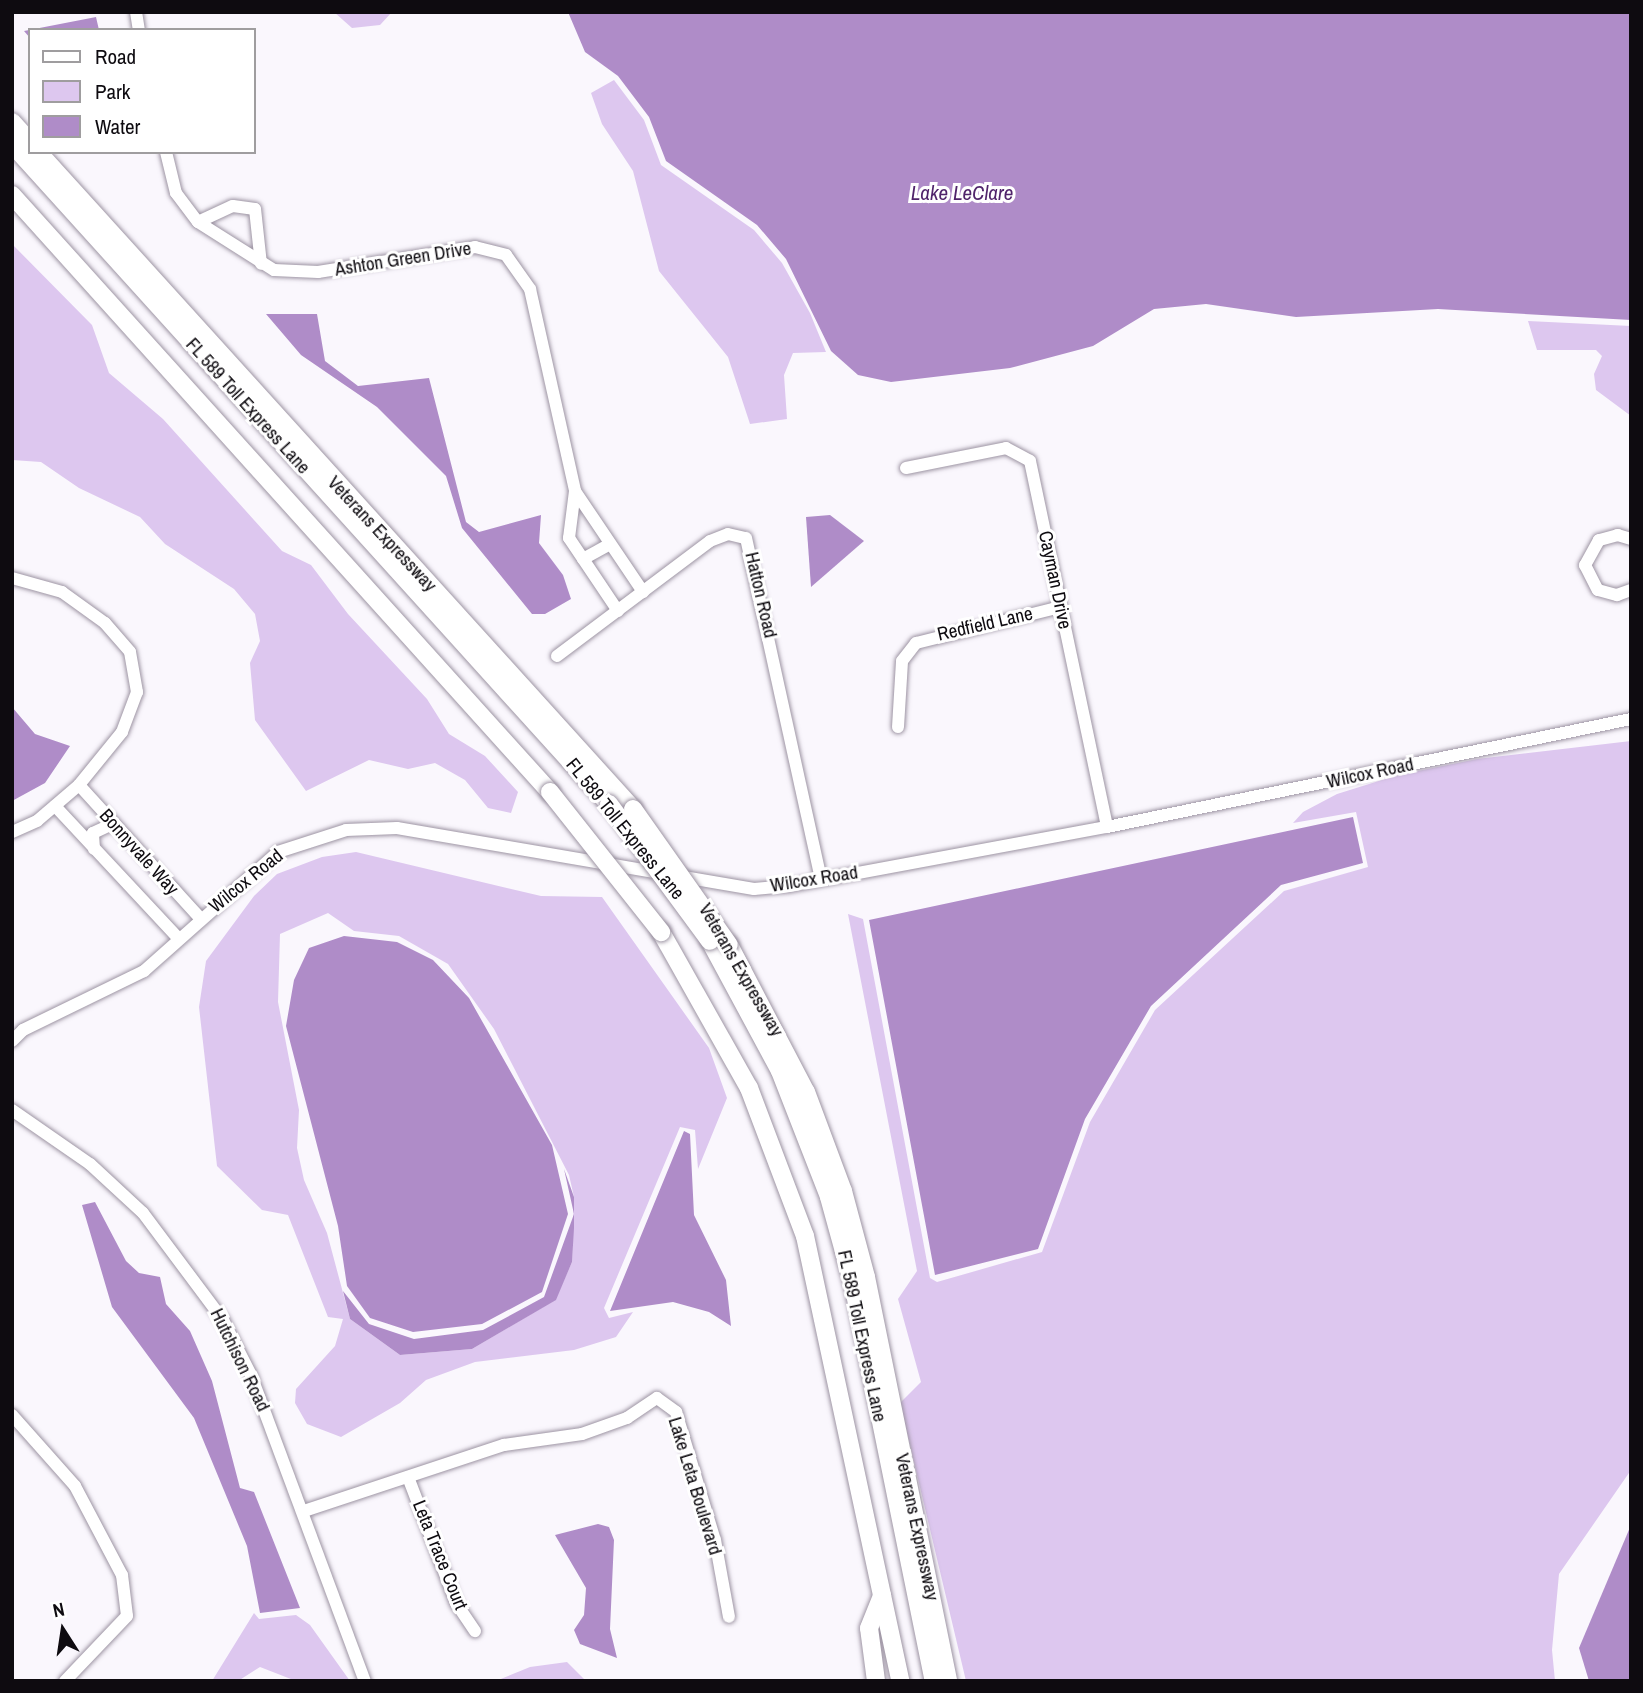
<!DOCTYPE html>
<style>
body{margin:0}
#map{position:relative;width:1643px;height:1693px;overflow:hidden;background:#faf7fd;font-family:"Archivo Narrow",sans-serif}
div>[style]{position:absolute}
.green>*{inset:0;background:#ddc7ef}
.water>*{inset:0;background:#af8cc8}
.roads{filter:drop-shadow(0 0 2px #9d94a3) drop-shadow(0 0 2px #9d94a3)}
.minor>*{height:12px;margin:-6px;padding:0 6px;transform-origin:6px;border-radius:6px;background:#fff}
.highway>*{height:18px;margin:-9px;padding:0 9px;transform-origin:9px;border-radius:9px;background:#fff}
.bridges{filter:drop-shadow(0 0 2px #9d94a3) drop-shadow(0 0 2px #9d94a3)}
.highway-bridge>*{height:18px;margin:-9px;padding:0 9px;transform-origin:9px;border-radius:9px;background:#fff}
span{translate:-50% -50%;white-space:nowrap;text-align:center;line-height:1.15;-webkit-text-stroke:6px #fff;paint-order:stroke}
.street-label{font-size:19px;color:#0e0b10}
.water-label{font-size:21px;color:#50246b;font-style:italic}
.frame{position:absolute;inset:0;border:14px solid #0e0b10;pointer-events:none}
.legend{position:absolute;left:28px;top:28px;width:228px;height:126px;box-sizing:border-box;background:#fff;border:2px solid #9f9d9f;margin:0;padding:9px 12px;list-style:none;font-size:21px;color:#0e0b10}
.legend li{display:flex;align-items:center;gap:14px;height:35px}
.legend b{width:35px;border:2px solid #9f9d9f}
.north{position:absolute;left:28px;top:1595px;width:70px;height:70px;-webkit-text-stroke:5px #fff;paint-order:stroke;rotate:348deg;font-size:19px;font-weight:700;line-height:28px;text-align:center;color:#0e0b10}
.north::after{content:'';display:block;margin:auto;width:24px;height:32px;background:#0e0b10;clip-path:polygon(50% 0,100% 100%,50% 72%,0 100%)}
</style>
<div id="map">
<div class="green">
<i style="clip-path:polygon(334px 12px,392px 12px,380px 25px,352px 28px)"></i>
<i style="clip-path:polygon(614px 80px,644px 120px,661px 165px,754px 230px,782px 263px,810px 313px,826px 352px,793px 353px,784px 375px,787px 419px,750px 424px,728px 357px,659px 271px,633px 171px,602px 124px,591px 93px)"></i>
<i style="clip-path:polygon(12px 244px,92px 325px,109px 373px,163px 419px,282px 551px,311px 565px,348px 614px,427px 699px,449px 734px,485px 756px,518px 792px,511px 813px,488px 808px,465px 780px,435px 763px,408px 769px,369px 760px,306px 791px,255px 720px,250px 663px,260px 641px,255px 614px,234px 589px,165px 544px,140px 517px,79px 488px,41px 462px,12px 460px)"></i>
<i style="clip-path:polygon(1528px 321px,1631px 326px,1631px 416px,1596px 390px,1594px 374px,1602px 356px,1596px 350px,1537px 350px)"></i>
<i style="clip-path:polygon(1631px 741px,1631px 1470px,1559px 1574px,1552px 1650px,1555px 1681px,966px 1681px,900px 1403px,921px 1382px,898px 1299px,917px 1271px,848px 914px,863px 919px,930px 1278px,937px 1282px,1042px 1252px,1090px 1122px,1155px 1010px,1284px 891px,1368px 867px,1356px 812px,1293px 823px,1303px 812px,1337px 794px,1398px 775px,1477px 759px)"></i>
<i style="clip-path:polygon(evenodd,356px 852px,541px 896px,602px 897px,709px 1048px,727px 1098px,698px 1169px,695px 1130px,680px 1127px,604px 1308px,609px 1318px,633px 1312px,616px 1337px,574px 1350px,475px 1362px,426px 1380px,400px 1403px,341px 1437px,307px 1424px,295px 1403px,296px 1389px,335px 1346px,343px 1319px,328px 1317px,288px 1215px,262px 1210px,217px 1166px,199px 1007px,206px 961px,254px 896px,277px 874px,322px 857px,356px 852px,328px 913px,354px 931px,399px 936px,448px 964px,494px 1029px,569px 1175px,574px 1197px,572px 1262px,555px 1300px,472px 1349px,400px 1355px,350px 1319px,327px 1233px,304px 1180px,297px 1148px,299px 1110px,278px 1002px,280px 934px,328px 913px)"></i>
<i style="clip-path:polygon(254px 1613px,259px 1619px,296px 1615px,310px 1625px,350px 1681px,296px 1681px,260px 1667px,238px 1681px,212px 1681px)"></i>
<i style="clip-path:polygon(567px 1662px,586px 1681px,496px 1681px,530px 1667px)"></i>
</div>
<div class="water">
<i style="clip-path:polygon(568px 12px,1631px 12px,1631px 320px,1438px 309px,1296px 317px,1206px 304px,1154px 309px,1093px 346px,1010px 368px,891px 382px,858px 375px,831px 351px,786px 259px,757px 225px,666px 161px,649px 117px,618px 76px,585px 52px)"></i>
<i style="clip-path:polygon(96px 17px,99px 30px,30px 30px,30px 38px,24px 31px)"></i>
<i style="clip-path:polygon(266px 314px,317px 314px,325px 361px,358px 386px,429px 378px,466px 522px,479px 532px,541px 515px,539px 543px,563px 575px,571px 599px,545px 614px,532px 614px,462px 528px,446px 476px,377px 407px,301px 355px)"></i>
<i style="clip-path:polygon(830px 515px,864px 541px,811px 587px,806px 517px)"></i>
<i style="clip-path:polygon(12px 707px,35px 734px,70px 746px,45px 783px,12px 801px)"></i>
<i style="clip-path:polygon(1353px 817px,1363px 863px,1281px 885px,1151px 1006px,1085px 1119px,1038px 1249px,935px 1275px,869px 920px)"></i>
<i style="clip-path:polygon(344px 936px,397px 942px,433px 960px,469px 998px,552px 1145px,568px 1214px,542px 1292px,482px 1324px,413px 1332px,370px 1318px,347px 1286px,338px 1226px,286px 1026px,294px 980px,309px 948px)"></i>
<i style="clip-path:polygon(684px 1131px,690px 1134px,694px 1215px,726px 1280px,731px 1326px,709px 1312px,673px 1302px,610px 1311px)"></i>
<i style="clip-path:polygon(564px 1169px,574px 1197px,574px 1228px,572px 1262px,556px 1300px,472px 1349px,400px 1355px,350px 1319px,343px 1291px,369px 1324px,414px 1339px,483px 1330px,544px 1297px,574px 1214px)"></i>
<i style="clip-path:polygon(95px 1202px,126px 1261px,139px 1273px,160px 1277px,166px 1304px,190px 1331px,212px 1381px,240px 1488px,254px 1492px,300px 1608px,260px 1613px,247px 1546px,194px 1418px,112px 1307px,82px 1205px)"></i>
<i style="clip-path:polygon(598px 1524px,609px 1527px,614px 1540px,610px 1629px,617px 1658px,580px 1644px,574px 1630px,584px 1615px,586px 1588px,555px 1535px)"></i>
<i style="clip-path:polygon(1631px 1525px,1631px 1681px,1589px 1681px,1579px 1648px)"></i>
</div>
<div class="roads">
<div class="minor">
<i style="left:136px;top:12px;width:18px;rotate:81deg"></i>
<i style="left:166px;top:152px;width:42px;rotate:76.3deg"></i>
<i style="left:176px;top:193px;width:36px;rotate:53deg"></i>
<i style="left:198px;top:222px;width:90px;rotate:32.3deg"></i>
<i style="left:274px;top:270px;width:44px;rotate:2.6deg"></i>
<i style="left:318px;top:272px;width:159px;rotate:-9deg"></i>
<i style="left:475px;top:247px;width:32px;rotate:14deg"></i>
<i style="left:506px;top:255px;width:42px;rotate:54.8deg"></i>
<i style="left:530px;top:289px;width:207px;rotate:77.4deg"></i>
<i style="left:198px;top:222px;width:38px;rotate:-25deg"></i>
<i style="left:233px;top:206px;width:22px;rotate:8deg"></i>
<i style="left:255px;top:209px;width:55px;rotate:83.8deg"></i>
<i style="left:906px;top:468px;width:102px;rotate:-11.3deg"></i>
<i style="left:1006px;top:448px;width:27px;rotate:28deg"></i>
<i style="left:1030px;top:461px;width:374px;rotate:78.1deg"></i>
<i style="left:1631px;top:539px;width:14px;rotate:-163deg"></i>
<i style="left:1618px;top:535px;width:20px;rotate:165deg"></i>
<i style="left:1599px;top:540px;width:29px;rotate:119deg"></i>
<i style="left:1585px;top:565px;width:28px;rotate:63deg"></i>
<i style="left:1598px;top:590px;width:20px;rotate:15deg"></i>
<i style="left:1617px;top:595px;width:15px;rotate:-20deg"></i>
<i style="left:583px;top:559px;width:29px;rotate:-29deg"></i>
<i style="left:12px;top:578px;width:52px;rotate:15.6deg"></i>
<i style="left:62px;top:592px;width:53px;rotate:35.8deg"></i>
<i style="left:105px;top:623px;width:38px;rotate:49deg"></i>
<i style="left:130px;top:652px;width:41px;rotate:80.1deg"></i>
<i style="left:137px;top:692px;width:43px;rotate:110.6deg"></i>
<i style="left:122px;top:732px;width:68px;rotate:129.1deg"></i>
<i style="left:79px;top:785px;width:55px;rotate:139.4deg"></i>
<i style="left:37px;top:821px;width:27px;rotate:156deg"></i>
<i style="left:618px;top:611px;width:88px;rotate:-123.9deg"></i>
<i style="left:569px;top:538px;width:47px;rotate:-82.7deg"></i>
<i style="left:575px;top:491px;width:122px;rotate:56deg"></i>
<i style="left:557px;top:656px;width:191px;rotate:-36.9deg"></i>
<i style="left:710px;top:541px;width:19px;rotate:-21deg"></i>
<i style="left:728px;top:534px;width:18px;rotate:13deg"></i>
<i style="left:746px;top:538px;width:349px;rotate:77.6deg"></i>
<i style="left:898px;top:727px;width:66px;rotate:-86.5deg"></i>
<i style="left:902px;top:661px;width:23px;rotate:-52deg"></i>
<i style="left:916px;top:643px;width:148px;rotate:-14deg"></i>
<i style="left:79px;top:785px;width:180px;rotate:47.7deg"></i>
<i style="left:55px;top:806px;width:180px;rotate:47deg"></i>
<i style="left:94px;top:849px;width:16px;rotate:-94deg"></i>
<i style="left:93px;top:833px;width:21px;rotate:-25deg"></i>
<i style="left:12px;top:1041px;width:16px;rotate:-45deg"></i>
<i style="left:23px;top:1030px;width:135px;rotate:-26deg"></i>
<i style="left:144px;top:971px;width:179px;rotate:-41.6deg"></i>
<i style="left:278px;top:852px;width:71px;rotate:-17.9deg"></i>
<i style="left:346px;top:830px;width:51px;rotate:-2.2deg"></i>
<i style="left:397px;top:828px;width:362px;rotate:9.7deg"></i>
<i style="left:754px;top:889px;width:34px;rotate:-5deg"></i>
<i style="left:788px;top:886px;width:324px;rotate:-10.5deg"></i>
<i style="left:1107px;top:827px;width:535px;rotate:-11.65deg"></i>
<i style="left:12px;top:1110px;width:95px;rotate:34.7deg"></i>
<i style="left:90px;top:1164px;width:72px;rotate:42.8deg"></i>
<i style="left:143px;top:1213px;width:134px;rotate:53.2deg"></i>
<i style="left:223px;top:1320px;width:62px;rotate:63deg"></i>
<i style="left:251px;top:1375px;width:327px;rotate:69.6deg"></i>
<i style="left:12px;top:1415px;width:95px;rotate:48.4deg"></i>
<i style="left:75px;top:1486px;width:101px;rotate:62.2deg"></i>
<i style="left:122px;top:1575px;width:41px;rotate:83deg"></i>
<i style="left:127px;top:1616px;width:90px;rotate:133.6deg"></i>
<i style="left:408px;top:1477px;width:135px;rotate:69.1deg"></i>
<i style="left:456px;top:1603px;width:34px;rotate:56deg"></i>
<i style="left:304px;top:1511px;width:211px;rotate:-18.3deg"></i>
<i style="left:504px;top:1445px;width:79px;rotate:-8deg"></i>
<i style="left:582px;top:1434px;width:48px;rotate:-19.6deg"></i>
<i style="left:627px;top:1418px;width:36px;rotate:-34deg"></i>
<i style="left:657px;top:1398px;width:24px;rotate:36deg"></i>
<i style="left:676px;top:1412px;width:134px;rotate:73.1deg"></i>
<i style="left:715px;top:1540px;width:78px;rotate:79.7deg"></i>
</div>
<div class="highway">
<i style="left:12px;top:122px;width:27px;rotate:48deg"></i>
<i style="left:12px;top:144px;width:890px;rotate:47.87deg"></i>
<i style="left:38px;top:152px;width:886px;rotate:47.84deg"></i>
<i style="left:12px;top:195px;width:804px;rotate:47.98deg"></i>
<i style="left:661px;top:932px;width:179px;rotate:60.6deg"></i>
<i style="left:749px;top:1088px;width:158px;rotate:69.3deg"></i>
<i style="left:805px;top:1236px;width:455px;rotate:77.9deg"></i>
<i style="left:710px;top:941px;width:148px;rotate:61.7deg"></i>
<i style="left:780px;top:1071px;width:135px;rotate:68.7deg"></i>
<i style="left:829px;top:1197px;width:90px;rotate:74.6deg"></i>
<i style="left:853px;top:1284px;width:405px;rotate:78.5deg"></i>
<i style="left:729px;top:945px;width:166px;rotate:62.4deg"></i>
<i style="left:806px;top:1092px;width:106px;rotate:69.5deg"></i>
<i style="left:843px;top:1191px;width:89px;rotate:75deg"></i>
<i style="left:866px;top:1277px;width:412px;rotate:78.5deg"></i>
<i style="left:876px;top:1681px;width:53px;rotate:-97.5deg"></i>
<i style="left:869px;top:1628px;width:35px;rotate:-68deg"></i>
</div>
</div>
<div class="bridges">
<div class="highway-bridge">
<i style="left:550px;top:792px;width:179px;rotate:51.6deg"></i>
<i style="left:609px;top:804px;width:170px;rotate:53.6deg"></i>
<i style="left:633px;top:809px;width:166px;rotate:54.8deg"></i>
</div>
</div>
<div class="street-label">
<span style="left:403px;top:259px;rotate:-9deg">Ashton Green Drive</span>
<span style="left:248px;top:406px;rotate:48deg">FL 589 Toll Express Lane</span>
<span style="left:382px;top:534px;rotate:47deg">Veterans Expressway</span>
<span style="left:1055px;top:580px;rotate:78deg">Cayman Drive</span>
<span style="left:761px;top:595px;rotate:77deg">Hatton Road</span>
<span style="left:985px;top:624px;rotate:-13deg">Redfield Lane</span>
<span style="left:1370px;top:773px;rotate:-12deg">Wilcox Road</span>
<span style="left:625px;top:829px;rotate:51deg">FL 589 Toll Express Lane</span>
<span style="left:139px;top:852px;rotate:48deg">Bonnyvale Way</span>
<span style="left:814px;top:879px;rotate:-9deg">Wilcox Road</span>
<span style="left:246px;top:881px;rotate:-39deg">Wilcox Road</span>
<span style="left:741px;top:970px;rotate:60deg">Veterans Expressway</span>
<span style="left:862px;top:1336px;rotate:78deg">FL 589 Toll Express Lane</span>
<span style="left:240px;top:1360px;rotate:64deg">Hutchison Road</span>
<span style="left:695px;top:1486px;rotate:73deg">Lake Leta Boulevard</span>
<span style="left:917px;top:1527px;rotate:78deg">Veterans Expressway</span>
<span style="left:440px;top:1555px;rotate:68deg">Leta Trace Court</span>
</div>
<div class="water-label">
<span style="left:962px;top:193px">Lake LeClare</span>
</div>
<div class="frame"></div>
<ul class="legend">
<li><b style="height:9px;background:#fff"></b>Road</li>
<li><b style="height:19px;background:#ddc7ef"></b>Park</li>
<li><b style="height:19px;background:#af8cc8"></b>Water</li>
</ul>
<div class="north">N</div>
</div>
